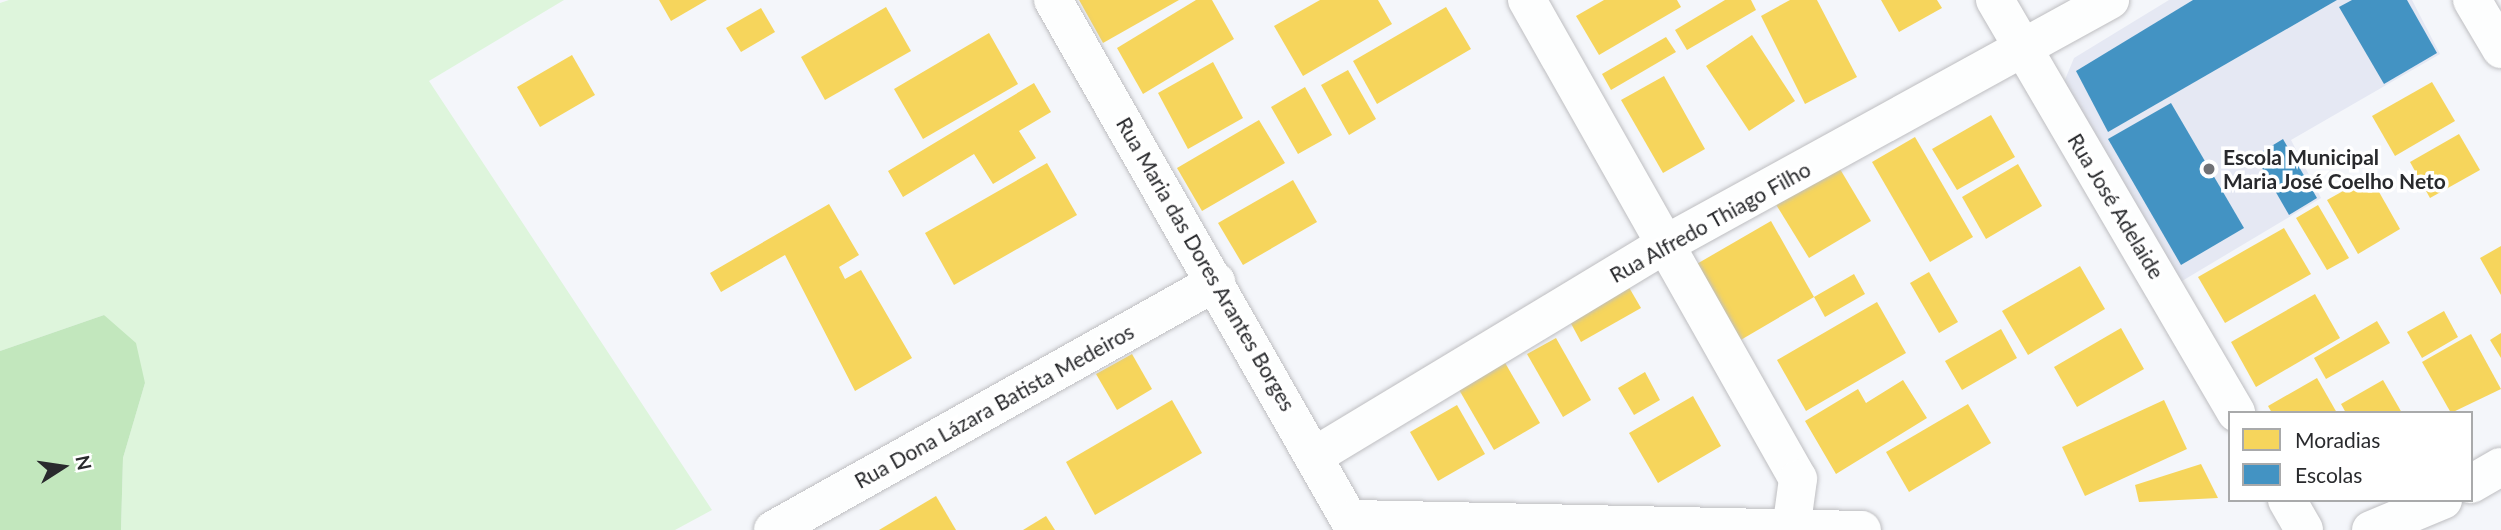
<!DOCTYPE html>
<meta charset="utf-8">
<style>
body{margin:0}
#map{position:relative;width:2501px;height:530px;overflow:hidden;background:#f4f6fa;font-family:Lato,sans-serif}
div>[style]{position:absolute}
.built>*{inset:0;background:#e5e8f3}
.green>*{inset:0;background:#def5dc}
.forest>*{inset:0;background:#c2e7bd}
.homes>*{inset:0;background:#f6d55c}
.schools>*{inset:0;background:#4393c3}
.roads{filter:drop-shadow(0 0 2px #bebec1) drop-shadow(0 0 2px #bebec1)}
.street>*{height:38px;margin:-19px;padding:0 19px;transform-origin:19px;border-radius:19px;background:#fdfefe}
.dots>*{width:19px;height:19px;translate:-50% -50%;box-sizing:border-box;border:4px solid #fff;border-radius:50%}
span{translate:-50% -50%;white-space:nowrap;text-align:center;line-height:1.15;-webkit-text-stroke:7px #fff;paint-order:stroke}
.poi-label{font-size:21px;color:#292a2d;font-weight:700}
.left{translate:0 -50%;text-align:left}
.street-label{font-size:21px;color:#292a2d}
.legend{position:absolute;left:2228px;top:411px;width:245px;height:91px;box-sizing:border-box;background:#fff;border:2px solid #a9aaab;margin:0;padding:9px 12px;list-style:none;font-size:21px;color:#292a2d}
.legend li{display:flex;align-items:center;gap:14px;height:35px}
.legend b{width:35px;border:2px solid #a9aaab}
.north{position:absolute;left:28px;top:432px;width:70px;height:70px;-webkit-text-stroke:5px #fff;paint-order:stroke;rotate:78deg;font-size:19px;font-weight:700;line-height:28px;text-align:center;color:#292a2d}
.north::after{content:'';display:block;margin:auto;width:24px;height:32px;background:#292a2d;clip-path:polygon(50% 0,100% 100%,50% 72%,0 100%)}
</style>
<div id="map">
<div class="built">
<i style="clip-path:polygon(2169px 0,2412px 0,2440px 54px,2291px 140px,2321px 198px,2177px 284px,2064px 82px,2074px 58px)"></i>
</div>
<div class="green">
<i style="clip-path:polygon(9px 0,564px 0,429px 81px,712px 510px,675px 530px,121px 530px,123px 458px,145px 383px,104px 315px,0 351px,0 3px)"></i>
</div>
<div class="forest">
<i style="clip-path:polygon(104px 315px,136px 343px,145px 383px,123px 458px,121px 530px,0 530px,0 351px)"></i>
</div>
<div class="homes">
<i style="clip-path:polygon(659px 0,707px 0,671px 21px)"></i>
<i style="clip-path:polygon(1079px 0,1179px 0,1103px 43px)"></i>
<i style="clip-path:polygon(1196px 0,1212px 0,1234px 39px,1143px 94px,1117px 48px)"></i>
<i style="clip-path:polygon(1320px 0,1378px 0,1392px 24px,1303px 76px,1274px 26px)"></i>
<i style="clip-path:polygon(1604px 0,1677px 0,1681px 7px,1599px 55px,1576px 16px)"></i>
<i style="clip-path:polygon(1725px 0,1751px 0,1756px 10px,1687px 50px,1675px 30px)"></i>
<i style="clip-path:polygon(1790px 0,1817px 0,1857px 77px,1805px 104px,1761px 16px)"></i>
<i style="clip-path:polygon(1881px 0,1937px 0,1942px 8px,1899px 32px)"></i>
<i style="clip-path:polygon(886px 7px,911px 51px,825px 100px,801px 57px)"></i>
<i style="clip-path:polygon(1446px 7px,1471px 49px,1377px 104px,1353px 61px)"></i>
<i style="clip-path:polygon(761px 8px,775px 32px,741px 52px,726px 28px)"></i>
<i style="clip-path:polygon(989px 33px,1018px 84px,923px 139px,894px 89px)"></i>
<i style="clip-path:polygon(1752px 35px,1795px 101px,1749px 131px,1706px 66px)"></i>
<i style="clip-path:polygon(1666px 37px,1676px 52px,1611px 90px,1602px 74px)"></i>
<i style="clip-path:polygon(572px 55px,595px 95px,540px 127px,517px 87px)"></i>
<i style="clip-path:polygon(1213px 62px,1243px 118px,1188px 149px,1158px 93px)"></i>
<i style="clip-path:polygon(1348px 70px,1376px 119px,1349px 135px,1321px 85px)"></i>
<i style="clip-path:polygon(1664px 76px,1705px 149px,1663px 173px,1621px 100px)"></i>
<i style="clip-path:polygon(2432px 82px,2455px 121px,2395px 156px,2372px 116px)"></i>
<i style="clip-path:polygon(1034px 83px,1051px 112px,1019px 131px,1036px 158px,993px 184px,974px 154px,903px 197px,888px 171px)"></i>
<i style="clip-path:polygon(1305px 87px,1332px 135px,1298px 154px,1271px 107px)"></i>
<i style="clip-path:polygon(1991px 115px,2015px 157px,1957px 190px,1932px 149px)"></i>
<i style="clip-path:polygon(1259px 120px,1285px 163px,1202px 211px,1177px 168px)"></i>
<i style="clip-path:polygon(2459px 134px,2480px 170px,2430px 198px,2410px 162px)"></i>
<i style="clip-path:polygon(1915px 137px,1973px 237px,1930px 262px,1872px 162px)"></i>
<i style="clip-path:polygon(1047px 163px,1077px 215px,954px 285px,925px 233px)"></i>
<i style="clip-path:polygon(1837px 164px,1871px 221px,1809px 258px,1775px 203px)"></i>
<i style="clip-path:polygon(2018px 164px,2042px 206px,1986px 239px,1962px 197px)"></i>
<i style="clip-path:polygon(2370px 176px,2400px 229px,2358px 254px,2327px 200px)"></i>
<i style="clip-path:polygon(1293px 180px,1317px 222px,1243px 265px,1218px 223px)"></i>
<i style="clip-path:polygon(829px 204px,859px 255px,839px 267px,845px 279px,861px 270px,912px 358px,855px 391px,785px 255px,721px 292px,710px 273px)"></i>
<i style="clip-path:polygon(2318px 205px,2349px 258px,2327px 270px,2296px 218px)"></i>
<i style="clip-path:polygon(1771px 221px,1814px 297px,1739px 341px,1695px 265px)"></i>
<i style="clip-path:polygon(2284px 228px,2311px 274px,2225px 323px,2198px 277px)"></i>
<i style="clip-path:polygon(2501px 246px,2501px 295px,2480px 258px)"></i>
<i style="clip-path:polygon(2080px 266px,2105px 309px,2028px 355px,2002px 311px)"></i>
<i style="clip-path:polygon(1929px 272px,1958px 322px,1939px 333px,1910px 283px)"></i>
<i style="clip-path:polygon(1854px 274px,1865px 294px,1825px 317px,1814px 297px)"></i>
<i style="clip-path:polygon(1627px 284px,1641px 308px,1581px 342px,1568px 318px)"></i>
<i style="clip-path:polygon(2315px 294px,2340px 338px,2256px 387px,2231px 342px)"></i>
<i style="clip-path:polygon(1877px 302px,1906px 353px,1806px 411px,1777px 360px)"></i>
<i style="clip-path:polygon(2444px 311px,2458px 337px,2422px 358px,2407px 332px)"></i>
<i style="clip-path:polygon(2377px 321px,2390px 343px,2326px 379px,2314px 358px)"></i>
<i style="clip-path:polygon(2121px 328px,2144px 369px,2077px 407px,2054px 367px)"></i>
<i style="clip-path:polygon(2001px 329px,2017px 358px,1962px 390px,1945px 361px)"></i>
<i style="clip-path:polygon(2501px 333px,2501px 358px,2490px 340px)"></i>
<i style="clip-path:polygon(2471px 334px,2501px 389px,2451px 413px,2422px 362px)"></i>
<i style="clip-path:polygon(1556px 338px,1591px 400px,1563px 417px,1527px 354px)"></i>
<i style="clip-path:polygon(1132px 354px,1152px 389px,1117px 410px,1096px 374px)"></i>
<i style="clip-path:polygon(1504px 361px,1540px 423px,1494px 450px,1458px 388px)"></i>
<i style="clip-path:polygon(1645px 372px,1660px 400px,1634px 415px,1618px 388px)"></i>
<i style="clip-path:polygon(2317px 378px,2337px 413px,2272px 413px,2268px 406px)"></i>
<i style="clip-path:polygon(1903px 380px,1927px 418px,1836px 474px,1805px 421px,1858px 389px,1866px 403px)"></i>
<i style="clip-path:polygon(2383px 380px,2402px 413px,2346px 413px,2341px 404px)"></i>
<i style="clip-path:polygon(1693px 396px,1721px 446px,1658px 483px,1629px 433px)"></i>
<i style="clip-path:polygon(1172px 400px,1202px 453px,1095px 515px,1066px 462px)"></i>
<i style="clip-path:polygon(2164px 400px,2187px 449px,2085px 496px,2062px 447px)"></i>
<i style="clip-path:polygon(1968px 404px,1991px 443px,1909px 492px,1886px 452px)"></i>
<i style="clip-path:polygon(1457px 405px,1485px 454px,1438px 481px,1410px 432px)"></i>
<i style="clip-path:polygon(2201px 464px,2218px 498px,2139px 502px,2135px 485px)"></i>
<i style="clip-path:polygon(936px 496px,956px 530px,879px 530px)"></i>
<i style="clip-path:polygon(1046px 516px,1055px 530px,1023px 530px)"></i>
</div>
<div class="schools">
<i style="clip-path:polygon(2193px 0,2337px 0,2108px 132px,2076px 71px)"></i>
<i style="clip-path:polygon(2352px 0,2407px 0,2437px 53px,2384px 84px,2339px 7px)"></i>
<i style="clip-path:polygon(2171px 103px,2244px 228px,2181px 265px,2108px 139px)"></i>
<i style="clip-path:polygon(2283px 139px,2317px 198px,2289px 215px,2255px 156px)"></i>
</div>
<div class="roads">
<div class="street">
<i style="left:1053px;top:0;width:610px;rotate:60.33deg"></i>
<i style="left:1527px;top:0;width:550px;rotate:60.5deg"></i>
<i style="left:1798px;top:479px;width:51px;rotate:97.8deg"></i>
<i style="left:1995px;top:0;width:478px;rotate:59.7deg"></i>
<i style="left:2472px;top:0;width:57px;rotate:59.4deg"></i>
<i style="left:1316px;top:455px;width:406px;rotate:-31.1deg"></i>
<i style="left:1664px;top:245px;width:509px;rotate:-28.78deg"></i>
<i style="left:2471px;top:484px;width:34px;rotate:-30deg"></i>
<i style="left:2287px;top:500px;width:34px;rotate:60deg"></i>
<i style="left:1353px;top:519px;width:509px;rotate:1.24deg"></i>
<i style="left:773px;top:530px;width:508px;rotate:-29.24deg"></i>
<i style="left:2371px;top:530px;width:78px;rotate:-22.6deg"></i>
</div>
</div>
<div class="dots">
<i style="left:2209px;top:169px;background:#707175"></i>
</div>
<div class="poi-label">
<span class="left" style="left:2223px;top:169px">Escola Municipal<br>Maria José Coelho Neto</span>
</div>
<div class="street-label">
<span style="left:2116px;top:206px;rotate:59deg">Rua José Adelaide</span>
<span style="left:1710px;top:222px;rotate:-29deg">Rua Alfredo Thiago Filho</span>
<span style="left:1206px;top:264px;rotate:60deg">Rua Maria das Dores Arantes Borges</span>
<span style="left:994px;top:406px;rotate:-29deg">Rua Dona Lázara Batista Medeiros</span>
</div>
<ul class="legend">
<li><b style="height:19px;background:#f6d55c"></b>Moradias</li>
<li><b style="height:19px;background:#4393c3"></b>Escolas</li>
</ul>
<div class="north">N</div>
</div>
